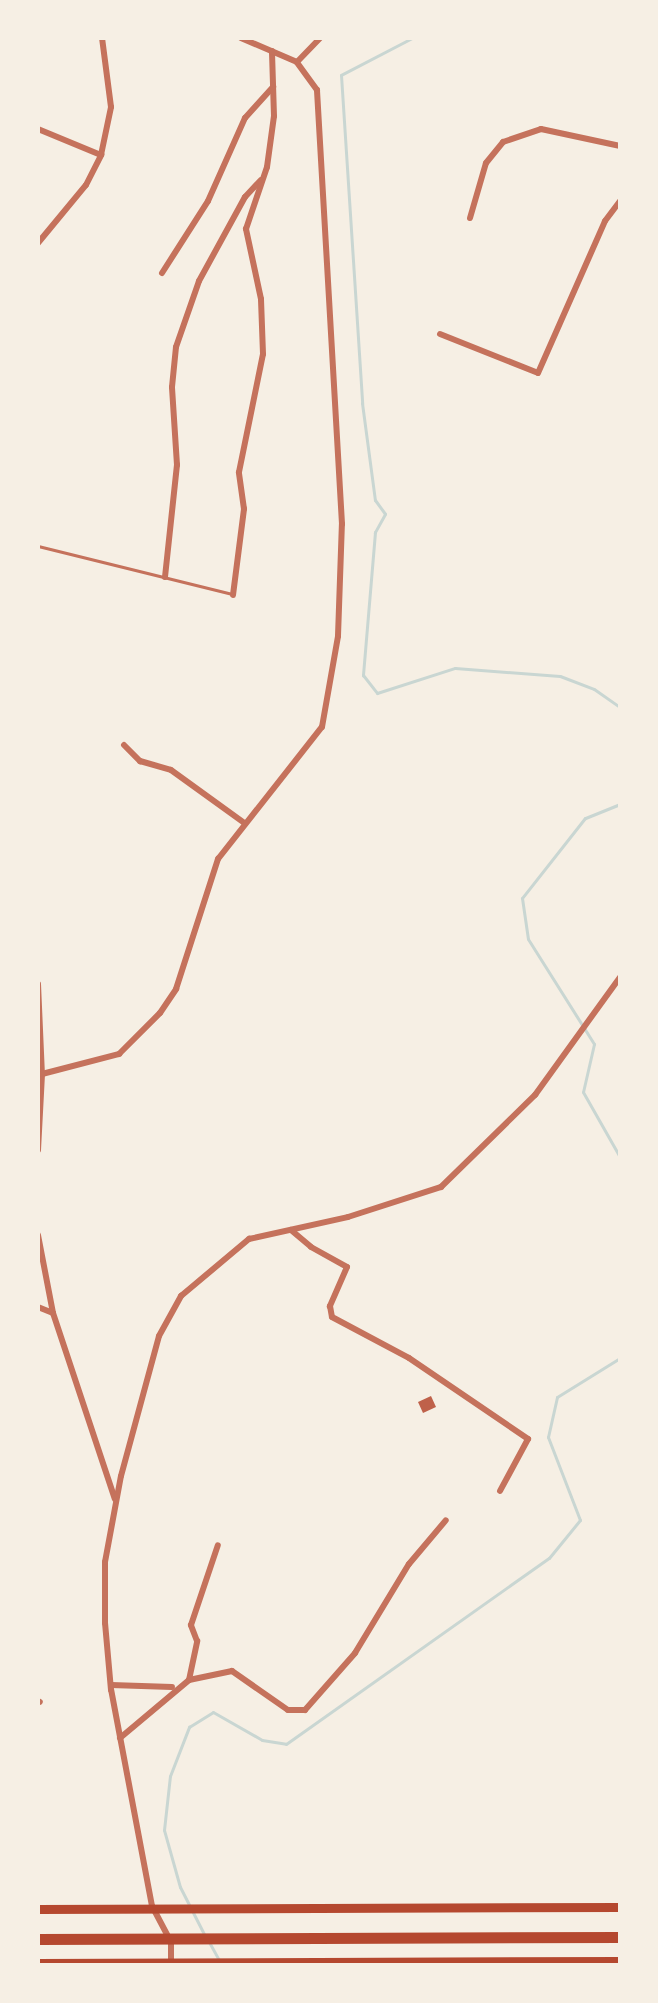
<!DOCTYPE html>
<style>
body{margin:0}
#map{position:relative;width:658px;height:2003px;overflow:hidden;background:#f6efe4;font-family:"IBM Plex Sans",sans-serif}
div>[style]{position:absolute}
.stream>*{height:3px;margin:-1.5px;padding:0 1.5px;transform-origin:1.5px;border-radius:1.5px;background:#c9d6d2}
.building>*{inset:0;background:#bf614a}
.service>*{height:3px;margin:-1.5px;padding:0 1.5px;transform-origin:1.5px;border-radius:1.5px;background:#c5725c}
.minor>*{height:6px;margin:-3px;padding:0 3px;transform-origin:3px;border-radius:3px;background:#c5725c}
.secondary>*{height:9px;margin:-4.5px;padding:0 4.5px;transform-origin:4.5px;border-radius:4.5px;background:#b5482f}
.motorway>*{height:11px;margin:-5.5px;padding:0 5.5px;transform-origin:5.5px;border-radius:5.5px;background:#b5482f}
span{translate:-50% -50%;white-space:nowrap;text-align:center;line-height:1.15;-webkit-text-stroke:6px #f6efe4;paint-order:stroke}
.frame{position:absolute;inset:0;border:40px solid #f6efe4;pointer-events:none}
</style>
<div id="map">
<div class="stream">
<i style="left:412px;top:38px;width:80px;rotate:152.5deg"></i>
<i style="left:341px;top:75px;width:329px;rotate:86.3deg"></i>
<i style="left:362px;top:403px;width:98px;rotate:82.4deg"></i>
<i style="left:375px;top:500px;width:17px;rotate:54deg"></i>
<i style="left:385px;top:514px;width:21px;rotate:119deg"></i>
<i style="left:375px;top:532px;width:144px;rotate:94.8deg"></i>
<i style="left:363px;top:675px;width:23px;rotate:52deg"></i>
<i style="left:377px;top:693px;width:82px;rotate:-17.8deg"></i>
<i style="left:455px;top:668px;width:105px;rotate:4.4deg"></i>
<i style="left:560px;top:676px;width:36px;rotate:21deg"></i>
<i style="left:594px;top:689px;width:32px;rotate:35deg"></i>
<i style="left:620px;top:804px;width:38px;rotate:158deg"></i>
<i style="left:585px;top:818px;width:102px;rotate:128.2deg"></i>
<i style="left:522px;top:898px;width:41px;rotate:81.7deg"></i>
<i style="left:528px;top:939px;width:124px;rotate:57.8deg"></i>
<i style="left:594px;top:1044px;width:49px;rotate:102.9deg"></i>
<i style="left:583px;top:1092px;width:75px;rotate:60.4deg"></i>
<i style="left:205px;top:1936px;width:55px;rotate:-117deg"></i>
<i style="left:180px;top:1887px;width:59px;rotate:-105.7deg"></i>
<i style="left:164px;top:1830px;width:54px;rotate:-83.7deg"></i>
<i style="left:170px;top:1776px;width:53px;rotate:-68.8deg"></i>
<i style="left:189px;top:1727px;width:28px;rotate:-32deg"></i>
<i style="left:213px;top:1712px;width:56px;rotate:29.7deg"></i>
<i style="left:262px;top:1740px;width:24px;rotate:9deg"></i>
<i style="left:286px;top:1744px;width:322px;rotate:-35.3deg"></i>
<i style="left:549px;top:1558px;width:49px;rotate:-50.8deg"></i>
<i style="left:580px;top:1520px;width:89px;rotate:-111.1deg"></i>
<i style="left:548px;top:1437px;width:41px;rotate:-77.3deg"></i>
<i style="left:557px;top:1397px;width:74px;rotate:-31.8deg"></i>
<i style="left:209px;top:1942px;width:21px;rotate:61deg"></i>
</div>
<div class="building">
<i style="clip-path:polygon(431px 1396px,436px 1407px,423px 1413px,418px 1402px)"></i>
</div>
<div class="service">
<i style="left:38px;top:546px;width:200px;rotate:13.9deg"></i>
</div>
<div class="minor">
<i style="left:297px;top:62px;width:33px;rotate:-46deg"></i>
<i style="left:38px;top:129px;width:68px;rotate:22.4deg"></i>
<i style="left:470px;top:218px;width:57px;rotate:-73.8deg"></i>
<i style="left:486px;top:163px;width:27px;rotate:-51deg"></i>
<i style="left:503px;top:142px;width:40px;rotate:-18.9deg"></i>
<i style="left:541px;top:129px;width:81px;rotate:12.1deg"></i>
<i style="left:38px;top:243px;width:75px;rotate:-50.4deg"></i>
<i style="left:86px;top:185px;width:34px;rotate:-63deg"></i>
<i style="left:101px;top:155px;width:49px;rotate:-78.2deg"></i>
<i style="left:111px;top:107px;width:70px;rotate:-97.4deg"></i>
<i style="left:162px;top:273px;width:85px;rotate:-57.4deg"></i>
<i style="left:208px;top:201px;width:91px;rotate:-66deg"></i>
<i style="left:245px;top:118px;width:42px;rotate:-47.9deg"></i>
<i style="left:440px;top:334px;width:105px;rotate:21.7deg"></i>
<i style="left:538px;top:373px;width:166px;rotate:-66.2deg"></i>
<i style="left:605px;top:221px;width:25px;rotate:-53deg"></i>
<i style="left:165px;top:577px;width:113px;rotate:-83.9deg"></i>
<i style="left:177px;top:465px;width:78px;rotate:-93.7deg"></i>
<i style="left:172px;top:387px;width:40px;rotate:-84.3deg"></i>
<i style="left:176px;top:347px;width:70px;rotate:-70.8deg"></i>
<i style="left:199px;top:281px;width:96px;rotate:-61.3deg"></i>
<i style="left:245px;top:197px;width:23px;rotate:-47deg"></i>
<i style="left:233px;top:595px;width:87px;rotate:-82.7deg"></i>
<i style="left:244px;top:509px;width:37px;rotate:-98deg"></i>
<i style="left:239px;top:472px;width:120px;rotate:-78.5deg"></i>
<i style="left:263px;top:354px;width:55px;rotate:-92.1deg"></i>
<i style="left:261px;top:299px;width:72px;rotate:-102.1deg"></i>
<i style="left:246px;top:229px;width:65px;rotate:-71.3deg"></i>
<i style="left:267px;top:167px;width:51px;rotate:-82.2deg"></i>
<i style="left:274px;top:116px;width:65px;rotate:-91.8deg"></i>
<i style="left:124px;top:745px;width:23px;rotate:45deg"></i>
<i style="left:140px;top:761px;width:32px;rotate:16deg"></i>
<i style="left:171px;top:770px;width:89px;rotate:35.8deg"></i>
<i style="left:38px;top:984px;width:90px;rotate:87.5deg"></i>
<i style="left:42px;top:1074px;width:76px;rotate:93deg"></i>
<i style="left:42px;top:1074px;width:80px;rotate:-14.6deg"></i>
<i style="left:119px;top:1054px;width:58px;rotate:-45deg"></i>
<i style="left:160px;top:1013px;width:29px;rotate:-56deg"></i>
<i style="left:176px;top:989px;width:137px;rotate:-72.1deg"></i>
<i style="left:218px;top:859px;width:168px;rotate:-51.8deg"></i>
<i style="left:322px;top:727px;width:92px;rotate:-80deg"></i>
<i style="left:338px;top:636px;width:112px;rotate:-88deg"></i>
<i style="left:342px;top:524px;width:435px;rotate:-93.3deg"></i>
<i style="left:317px;top:90px;width:34px;rotate:-126deg"></i>
<i style="left:297px;top:62px;width:61px;rotate:-156.8deg"></i>
<i style="left:291px;top:1230px;width:26px;rotate:40deg"></i>
<i style="left:311px;top:1247px;width:41px;rotate:29.1deg"></i>
<i style="left:347px;top:1267px;width:43px;rotate:113.6deg"></i>
<i style="left:330px;top:1306px;width:11px;rotate:80deg"></i>
<i style="left:332px;top:1317px;width:87px;rotate:28deg"></i>
<i style="left:409px;top:1358px;width:144px;rotate:34.2deg"></i>
<i style="left:528px;top:1439px;width:59px;rotate:118.3deg"></i>
<i style="left:38px;top:1235px;width:79px;rotate:79.1deg"></i>
<i style="left:53px;top:1313px;width:196px;rotate:71.6deg"></i>
<i style="left:38px;top:1307px;width:16px;rotate:22deg"></i>
<i style="left:189px;top:1680px;width:44px;rotate:-11.8deg"></i>
<i style="left:232px;top:1671px;width:68px;rotate:34.9deg"></i>
<i style="left:288px;top:1710px;width:17px"></i>
<i style="left:305px;top:1710px;width:76px;rotate:-48.7deg"></i>
<i style="left:355px;top:1653px;width:104px;rotate:-58.8deg"></i>
<i style="left:409px;top:1564px;width:57px;rotate:-49.9deg"></i>
<i style="left:111px;top:1685px;width:61px;rotate:1.9deg"></i>
<i style="left:38px;top:1701px;width:2px;rotate:27deg"></i>
<i style="left:120px;top:1738px;width:90px;rotate:-40deg"></i>
<i style="left:189px;top:1680px;width:40px;rotate:-78deg"></i>
<i style="left:197px;top:1641px;width:17px;rotate:-111deg"></i>
<i style="left:191px;top:1625px;width:84px;rotate:-71.4deg"></i>
<i style="left:171px;top:1965px;width:23px;rotate:-90deg"></i>
<i style="left:171px;top:1942px;width:41px;rotate:-117.8deg"></i>
<i style="left:152px;top:1906px;width:220px;rotate:-100.7deg"></i>
<i style="left:111px;top:1690px;width:67px;rotate:-95.1deg"></i>
<i style="left:105px;top:1623px;width:61px;rotate:-90deg"></i>
<i style="left:105px;top:1562px;width:87px;rotate:-79.5deg"></i>
<i style="left:121px;top:1476px;width:145px;rotate:-74.8deg"></i>
<i style="left:159px;top:1336px;width:46px;rotate:-61.2deg"></i>
<i style="left:181px;top:1296px;width:89px;rotate:-40deg"></i>
<i style="left:249px;top:1239px;width:101px;rotate:-12.5deg"></i>
<i style="left:348px;top:1217px;width:98px;rotate:-17.9deg"></i>
<i style="left:441px;top:1187px;width:132px;rotate:-44.4deg"></i>
<i style="left:535px;top:1095px;width:145px;rotate:-54.2deg"></i>
</div>
<div class="secondary">
<i style="left:38px;top:1909px;width:582px;rotate:-0.2deg"></i>
</div>
<div class="motorway">
<i style="left:38px;top:1939px;width:582px;rotate:-0.2deg"></i>
<i style="left:38px;top:1964px;width:582px;rotate:-0.2deg"></i>
</div>
<div class="frame"></div>
</div>
